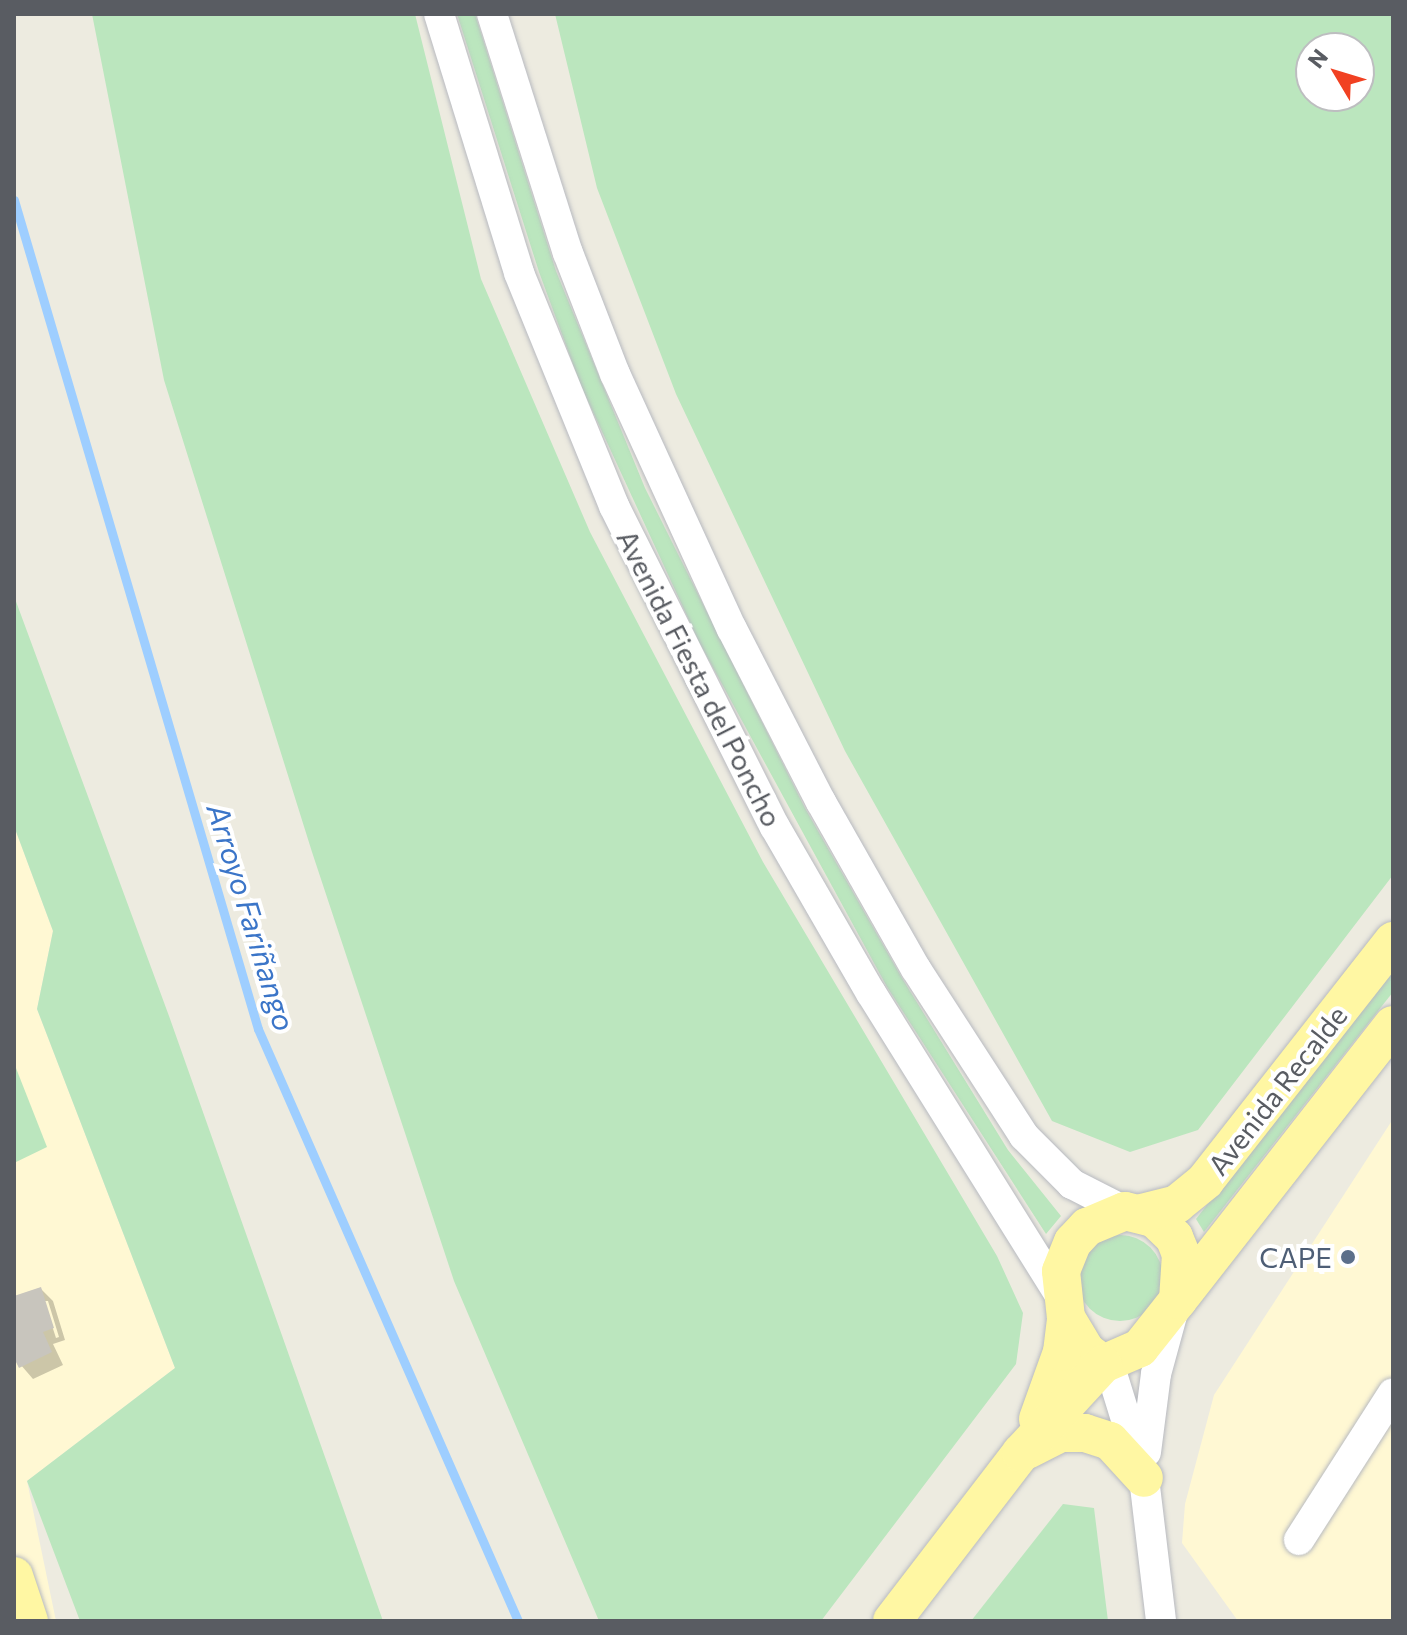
<!DOCTYPE html>
<meta charset="utf-8">
<style>
body{margin:0}
#map{position:relative;width:1407px;height:1635px;overflow:hidden;background:#edebe0;font-family:Commissioner,sans-serif}
div>[style]{position:absolute}
.commercial>*{inset:0;background:#fff8d3}
.green>*{inset:0;background:#bbe6be}
.round{border-radius:50%}
.shadow>*{inset:0;background:#0003}
.stream>*{height:9px;margin:-4.5px;padding:0 4.5px;transform-origin:4.5px;border-radius:4.5px;background:#9eceff}
.building>*{inset:0;background:#c8c5bd}
.roads{filter:drop-shadow(0 0 2px #b8bac0) drop-shadow(0 0 2px #b8bac0)}
.minor>*{height:30px;margin:-15px;padding:0 15px;transform-origin:15px;border-radius:15px;background:#fff}
.major>*{height:38px;margin:-19px;padding:0 19px;transform-origin:19px;border-radius:19px;background:#fff7a3}
.dots>*{width:22px;height:22px;translate:-50% -50%;box-sizing:border-box;border:4px solid #fff;border-radius:50%}
span{translate:-50% -50%;white-space:nowrap;text-align:center;line-height:1.15;-webkit-text-stroke:8px #fff;paint-order:stroke}
.street-label{font-size:28px;color:#595c62}
.service-label{font-size:28px;color:#4e5e75}
.right{translate:-100% -50%;text-align:right}
.water-label{font-size:30px;color:#3b75c8;font-style:italic}
.frame{position:absolute;inset:0;border:16px solid #595c62;pointer-events:none}
.north{position:absolute;left:1295px;top:32px;width:80px;height:80px;box-sizing:border-box;background:#fff;border:2px solid #bdbec0;border-radius:50%;rotate:308deg;font-size:22px;font-weight:700;line-height:32px;text-align:center;color:#595c62}
.north::after{content:'';display:block;margin:auto;width:28px;height:36px;background:#f14122;clip-path:polygon(50% 0,100% 100%,50% 72%,0 100%)}
</style>
<div id="map">
<div class="commercial">
<i style="clip-path:polygon(14px 826px,53px 931px,37px 1009px,175px 1368px,27px 1481px,56px 1621px,14px 1621px)"></i>
<i style="clip-path:polygon(1393px 1119px,1393px 1621px,1238px 1621px,1182px 1543px,1185px 1504px,1214px 1395px)"></i>
</div>
<div class="green">
<i style="clip-path:polygon(92px 14px,415px 14px,481px 279px,590px 532px,763px 862px,997px 1256px,1023px 1313px,1016px 1364px,821px 1621px,599px 1621px,454px 1281px,312px 852px,164px 380px)"></i>
<i style="clip-path:polygon(457px 14px,475px 14px,556px 271px,645px 488px,805px 808px,902px 978px,1008px 1150px,1061px 1216px,1046px 1234px,887px 987px,699px 642px,581px 386px,539px 272px)"></i>
<i style="clip-path:polygon(evenodd,555px 14px,1393px 14px,1393px 875px,1198px 1130px,1130px 1152px,1052px 1121px,845px 751px,676px 394px,597px 188px,555px 14px,1359px 48px,1359px 96px,1311px 96px,1311px 48px,1359px 48px)"></i>
<i style="clip-path:polygon(14px 596px,169px 1016px,383px 1621px,80px 1621px,27px 1481px,175px 1368px,37px 1009px,53px 931px,14px 826px)"></i>
<i style="clip-path:polygon(1393px 966px,1393px 992px,1204px 1232px,1196px 1219px)"></i>
<i style="clip-path:polygon(14px 1063px,47px 1147px,14px 1163px)"></i>
<i class="round" style="left:1077px;top:1235px;width:86px;height:86px"></i>
<i style="clip-path:polygon(1063px 1504px,1094px 1508px,1108px 1621px,971px 1621px)"></i>
</div>
<div class="shadow">
<i style="clip-path:polygon(evenodd,41px 1289px,53px 1301px,65px 1340px,53px 1344px,63px 1365px,33px 1379px,14px 1357px,14px 1298px,41px 1289px,44px 1301px,48px 1301px,59px 1337px,56px 1338px,44px 1301px)"></i>
</div>
<div class="stream">
<i style="left:14px;top:200px;width:864px;rotate:73.6deg"></i>
<i style="left:258px;top:1029px;width:647px;rotate:66.29deg"></i>
</div>
<div class="building">
<i style="clip-path:polygon(41px 1287px,54px 1328px,43px 1332px,52px 1352px,19px 1368px,14px 1358px,14px 1296px)"></i>
</div>
<div class="roads">
<div class="minor">
<i style="left:439px;top:14px;width:271px;rotate:72.8deg"></i>
<i style="left:519px;top:273px;width:252px;rotate:67.8deg"></i>
<i style="left:614px;top:506px;width:359px;rotate:63.4deg"></i>
<i style="left:775px;top:827px;width:192px;rotate:60deg"></i>
<i style="left:871px;top:993px;width:356px;rotate:58deg"></i>
<i style="left:492px;top:14px;width:251px;rotate:72.4deg"></i>
<i style="left:568px;top:253px;width:130px;rotate:68.8deg"></i>
<i style="left:615px;top:374px;width:281px;rotate:65.4deg"></i>
<i style="left:732px;top:629px;width:195px;rotate:62.8deg"></i>
<i style="left:821px;top:802px;width:192px;rotate:60.4deg"></i>
<i style="left:916px;top:969px;width:199px;rotate:57.1deg"></i>
<i style="left:1024px;top:1136px;width:68px;rotate:45deg"></i>
<i style="left:1072px;top:1184px;width:59px;rotate:27deg"></i>
<i style="left:1109px;top:1364px;width:119px;rotate:72.9deg"></i>
<i style="left:1144px;top:1478px;width:144px;rotate:83.2deg"></i>
<i style="left:1146px;top:1452px;width:79px;rotate:-82.7deg"></i>
<i style="left:1156px;top:1374px;width:64px;rotate:-74.7deg"></i>
<i style="left:1299px;top:1540px;width:174px;rotate:-57.4deg"></i>
</div>
<div class="major">
<i style="left:1125px;top:1211px;width:30px;rotate:14deg"></i>
<i style="left:1154px;top:1218px;width:28px;rotate:44deg"></i>
<i style="left:1174px;top:1237px;width:18px;rotate:68deg"></i>
<i style="left:1181px;top:1254px;width:46px;rotate:93.7deg"></i>
<i style="left:1178px;top:1300px;width:61px;rotate:128.4deg"></i>
<i style="left:1140px;top:1348px;width:40px;rotate:156.6deg"></i>
<i style="left:1103px;top:1364px;width:21px;rotate:-143deg"></i>
<i style="left:1086px;top:1351px;width:39px;rotate:-121deg"></i>
<i style="left:1066px;top:1318px;width:47px;rotate:-96.1deg"></i>
<i style="left:1061px;top:1271px;width:31px;rotate:-68deg"></i>
<i style="left:1073px;top:1242px;width:21px;rotate:-47deg"></i>
<i style="left:1087px;top:1227px;width:41px;rotate:-22.8deg"></i>
<i style="left:1142px;top:1213px;width:36px;rotate:-14deg"></i>
<i style="left:1177px;top:1204px;width:36px;rotate:-39deg"></i>
<i style="left:1205px;top:1181px;width:305px;rotate:-51.9deg"></i>
<i style="left:1178px;top:1300px;width:349px;rotate:-52deg"></i>
<i style="left:1038px;top:1419px;width:71px;rotate:-70.3deg"></i>
<i style="left:1062px;top:1352px;width:34px;rotate:-83deg"></i>
<i style="left:1027px;top:1450px;width:37px;rotate:-27deg"></i>
<i style="left:1060px;top:1433px;width:25px"></i>
<i style="left:1085px;top:1433px;width:26px;rotate:18deg"></i>
<i style="left:1110px;top:1441px;width:50px;rotate:47.4deg"></i>
<i style="left:14px;top:1576px;width:47px;rotate:71.6deg"></i>
<i style="left:892px;top:1621px;width:212px;rotate:-52.5deg"></i>
<i style="left:1021px;top:1453px;width:121px;rotate:-47.3deg"></i>
</div>
</div>
<div class="dots">
<i style="left:1348px;top:1257px;background:#5c6f8a"></i>
</div>
<div class="street-label">
<span style="left:700px;top:678px;rotate:63deg">Avenida Fiesta del Poncho</span>
<span style="left:1277px;top:1090px;rotate:-52deg">Avenida Recalde</span>
</div>
<div class="service-label">
<span class="right" style="left:1332px;top:1257px">CAPE</span>
</div>
<div class="water-label">
<span style="left:252px;top:917px;rotate:73deg">Arroyo Fariñango</span>
</div>
<div class="frame"></div>
<div class="north">N</div>
</div>
